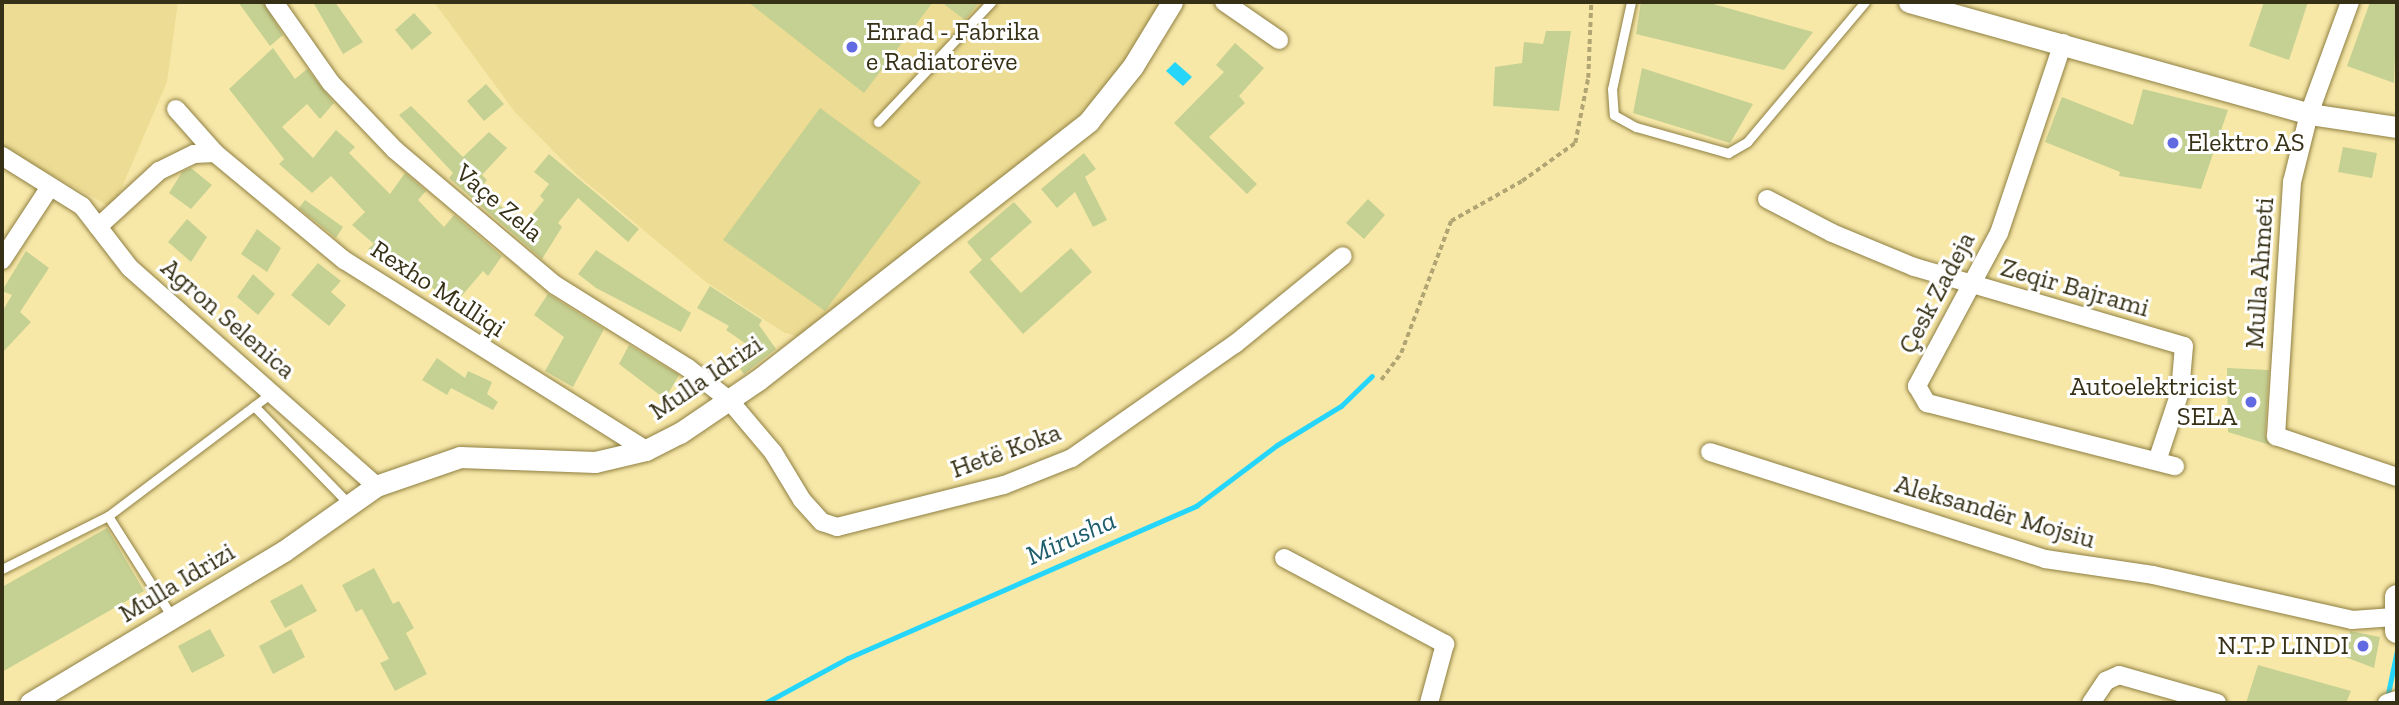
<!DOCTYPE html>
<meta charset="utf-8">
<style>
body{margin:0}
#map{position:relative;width:2399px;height:705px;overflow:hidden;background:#f7e8a8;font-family:"Zilla Slab",serif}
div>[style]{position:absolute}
.built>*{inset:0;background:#eddc93}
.water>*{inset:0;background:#25d6fa}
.stream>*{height:5px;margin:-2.5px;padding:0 2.5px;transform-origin:2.5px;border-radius:2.5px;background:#25d6fa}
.building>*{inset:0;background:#c5d192}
.path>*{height:3.5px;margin-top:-1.75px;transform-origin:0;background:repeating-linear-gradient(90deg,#b1a573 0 5px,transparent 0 8.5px)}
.roads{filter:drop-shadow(0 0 2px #8e7f42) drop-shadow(0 0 2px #8e7f42)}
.service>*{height:9px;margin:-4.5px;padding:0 4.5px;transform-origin:4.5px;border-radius:4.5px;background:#fff}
.minor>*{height:18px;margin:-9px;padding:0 9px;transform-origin:9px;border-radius:9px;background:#fff}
.tertiary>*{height:21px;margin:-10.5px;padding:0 10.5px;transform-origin:10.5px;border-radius:10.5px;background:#fff}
.secondary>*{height:24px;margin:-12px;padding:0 12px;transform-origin:12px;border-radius:12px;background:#fff}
.dots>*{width:19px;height:19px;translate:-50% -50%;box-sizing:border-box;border:4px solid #fff;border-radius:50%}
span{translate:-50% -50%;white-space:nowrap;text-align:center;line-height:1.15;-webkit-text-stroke:6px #fff;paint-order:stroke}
.poi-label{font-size:26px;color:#363016}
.left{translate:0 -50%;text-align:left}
.right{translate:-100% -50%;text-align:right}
.street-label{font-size:26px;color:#363016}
.water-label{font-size:28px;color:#1d5d6c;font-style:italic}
.frame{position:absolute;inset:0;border:4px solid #363016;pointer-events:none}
</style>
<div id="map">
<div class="built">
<i style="clip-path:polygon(2px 2px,178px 2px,167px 82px,113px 208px,2px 148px)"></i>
<i style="clip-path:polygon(434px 2px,1172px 2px,1089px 121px,810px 339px,785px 333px,706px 282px,576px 174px,514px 111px)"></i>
</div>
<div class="water">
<i style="clip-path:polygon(1175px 62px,1192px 77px,1183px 86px,1166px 71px)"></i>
</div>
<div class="stream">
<i style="left:2387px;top:698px;width:49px;rotate:-78.2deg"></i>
<i style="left:765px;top:703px;width:94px;rotate:-28.5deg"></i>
<i style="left:848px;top:658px;width:380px;rotate:-23.6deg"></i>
<i style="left:1196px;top:506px;width:101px;rotate:-37deg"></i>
<i style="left:1277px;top:445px;width:75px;rotate:-31.4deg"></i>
<i style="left:1341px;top:406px;width:43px;rotate:-44.1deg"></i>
</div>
<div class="building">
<i style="clip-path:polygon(238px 2px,263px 2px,283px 35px,270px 46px)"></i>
<i style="clip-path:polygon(313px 2px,335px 2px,363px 42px,343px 54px)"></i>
<i style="clip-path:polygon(748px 2px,933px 2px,864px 93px)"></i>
<i style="clip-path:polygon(941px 2px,979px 2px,965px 20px)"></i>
<i style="clip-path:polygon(1641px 2px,1706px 2px,1813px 32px,1784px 70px,1636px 34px)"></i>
<i style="clip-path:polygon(2264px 2px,2308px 2px,2289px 60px,2249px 46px)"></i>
<i style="clip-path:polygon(2370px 2px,2397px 2px,2394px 83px,2347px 66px)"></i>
<i style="clip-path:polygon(414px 13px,432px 33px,412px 50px,395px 30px)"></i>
<i style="clip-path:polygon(1546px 31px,1571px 31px,1559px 111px,1493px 106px,1495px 67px,1522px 63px,1524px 42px,1543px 44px)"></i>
<i style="clip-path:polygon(1235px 43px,1264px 68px,1239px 96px,1245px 103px,1209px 137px,1257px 184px,1247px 194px,1174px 123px,1224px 72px,1216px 65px)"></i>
<i style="clip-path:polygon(273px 48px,295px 79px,307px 69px,334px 103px,320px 119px,307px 104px,282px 127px,313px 158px,336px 130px,355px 147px,349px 153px,390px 194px,405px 173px,426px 191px,418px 200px,444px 227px,454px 215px,502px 256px,488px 276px,483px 271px,453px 306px,399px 258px,391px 267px,368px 249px,374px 244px,352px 225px,365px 212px,331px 176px,312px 193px,279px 164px,284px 159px,229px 89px)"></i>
<i style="clip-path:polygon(1642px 68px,1753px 104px,1730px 143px,1633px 113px)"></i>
<i style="clip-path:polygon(486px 84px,504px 104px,484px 121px,467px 101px)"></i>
<i style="clip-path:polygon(2143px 89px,2228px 110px,2201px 189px,2119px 176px,2120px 172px,2045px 142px,2062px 97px,2133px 125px)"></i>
<i style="clip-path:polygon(411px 106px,463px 157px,489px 132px,507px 148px,482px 175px,487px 180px,480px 189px,524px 225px,544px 200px,540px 196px,549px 184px,534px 172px,549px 154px,639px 229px,628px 242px,578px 198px,558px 223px,562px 227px,542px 259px,449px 178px,453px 173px,399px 115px)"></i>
<i style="clip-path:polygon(820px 108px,921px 182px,825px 311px,723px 240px)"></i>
<i style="clip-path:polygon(2343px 147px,2377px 153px,2372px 178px,2338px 172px)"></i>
<i style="clip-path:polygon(1084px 153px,1096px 169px,1085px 177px,1107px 220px,1093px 227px,1075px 192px,1057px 208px,1041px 189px)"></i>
<i style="clip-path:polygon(191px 168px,212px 185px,191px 209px,169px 193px,182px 172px)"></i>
<i style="clip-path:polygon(1368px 199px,1385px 215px,1364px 239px,1346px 223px)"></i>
<i style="clip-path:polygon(305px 200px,343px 227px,336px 238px,299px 208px)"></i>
<i style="clip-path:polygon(1014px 202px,1032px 222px,990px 259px,1021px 293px,1071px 248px,1092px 272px,1023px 334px,969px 272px,982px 260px,967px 242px)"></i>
<i style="clip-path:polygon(187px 219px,207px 237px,191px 262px,168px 242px)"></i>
<i style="clip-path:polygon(257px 229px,281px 248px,267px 272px,241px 254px)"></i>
<i style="clip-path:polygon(596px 250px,691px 313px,681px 332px,596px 288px,578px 274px)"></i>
<i style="clip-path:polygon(26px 251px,49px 268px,20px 312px,31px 322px,2px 353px,2px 312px,12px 295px,2px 291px)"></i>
<i style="clip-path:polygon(318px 263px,341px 281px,331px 292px,346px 305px,329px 326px,291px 295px)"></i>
<i style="clip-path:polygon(253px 274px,275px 294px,258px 315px,237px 297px)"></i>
<i style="clip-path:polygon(710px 286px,762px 320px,759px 325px,776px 349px,744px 374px,732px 358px,749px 346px,726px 330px,729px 326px,697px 308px)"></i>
<i style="clip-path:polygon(548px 294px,604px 329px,573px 387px,545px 371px,564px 337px,534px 315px)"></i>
<i style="clip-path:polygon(629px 345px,679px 375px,665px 399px,619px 364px)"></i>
<i style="clip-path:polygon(437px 358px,465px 378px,468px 371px,492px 382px,487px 394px,498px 402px,493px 410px,451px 388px,447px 395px,422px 380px)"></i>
<i style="clip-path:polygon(2227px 368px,2269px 370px,2265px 435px,2270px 445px,2228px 432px)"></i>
<i style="clip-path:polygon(107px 528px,144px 591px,2px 672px,2px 587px)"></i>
<i style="clip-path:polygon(374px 568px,393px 604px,399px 601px,414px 628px,406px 633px,427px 674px,395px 691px,380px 663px,389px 659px,362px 609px,356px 612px,342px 585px)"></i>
<i style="clip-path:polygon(302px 584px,317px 611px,285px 628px,270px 601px)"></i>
<i style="clip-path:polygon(210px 629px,225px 656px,192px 673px,178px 646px)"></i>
<i style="clip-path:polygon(291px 629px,305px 657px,273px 674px,259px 646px)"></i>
<i style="clip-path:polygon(2350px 631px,2380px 637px,2374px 668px,2345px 657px)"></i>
<i style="clip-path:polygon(2258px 665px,2351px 691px,2346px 703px,2246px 703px)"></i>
</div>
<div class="path">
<i style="left:1381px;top:380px;width:34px;rotate:-53deg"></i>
<i style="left:1401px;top:353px;width:141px;rotate:-69.3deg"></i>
<i style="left:1451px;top:221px;width:81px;rotate:-29.4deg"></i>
<i style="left:1522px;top:181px;width:65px;rotate:-35.6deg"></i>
<i style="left:1575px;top:143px;width:66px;rotate:-78.7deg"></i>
<i style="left:1588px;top:78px;width:76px;rotate:-87.7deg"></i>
</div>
<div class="roads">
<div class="service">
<i style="left:1631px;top:2px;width:89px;rotate:102.3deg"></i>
<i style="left:1612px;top:89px;width:26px;rotate:86deg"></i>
<i style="left:1614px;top:115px;width:25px;rotate:29deg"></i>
<i style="left:1636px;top:127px;width:96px;rotate:15.8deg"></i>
<i style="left:1728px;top:153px;width:22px;rotate:-30deg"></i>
<i style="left:1747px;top:142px;width:183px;rotate:-49.9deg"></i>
<i style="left:878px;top:122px;width:165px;rotate:-46.7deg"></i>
<i style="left:254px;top:406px;width:134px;rotate:45.9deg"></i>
<i style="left:108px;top:516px;width:204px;rotate:-37deg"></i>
<i style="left:2px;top:569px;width:119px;rotate:-26.6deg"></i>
<i style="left:108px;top:516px;width:120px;rotate:57.6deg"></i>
</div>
<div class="minor">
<i style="left:274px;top:2px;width:99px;rotate:54.9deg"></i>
<i style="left:331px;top:83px;width:93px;rotate:46.3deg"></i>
<i style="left:395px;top:150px;width:209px;rotate:40.2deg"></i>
<i style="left:555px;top:285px;width:157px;rotate:32deg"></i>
<i style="left:688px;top:368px;width:52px;rotate:38deg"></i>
<i style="left:729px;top:400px;width:68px;rotate:49.8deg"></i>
<i style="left:773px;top:452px;width:56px;rotate:58.9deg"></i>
<i style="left:802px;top:500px;width:30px;rotate:48deg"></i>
<i style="left:822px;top:522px;width:16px;rotate:18deg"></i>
<i style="left:837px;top:527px;width:172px;rotate:-14.1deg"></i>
<i style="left:1004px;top:485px;width:73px;rotate:-21.7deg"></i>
<i style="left:1072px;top:458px;width:199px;rotate:-35deg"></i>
<i style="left:1235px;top:344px;width:139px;rotate:-39.2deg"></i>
<i style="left:1224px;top:2px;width:67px;rotate:34.6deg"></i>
<i style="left:2350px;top:2px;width:119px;rotate:110.1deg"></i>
<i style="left:2309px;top:114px;width:70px;rotate:104deg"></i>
<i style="left:2292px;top:182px;width:255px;rotate:93.6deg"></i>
<i style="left:2276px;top:436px;width:128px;rotate:18.7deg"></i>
<i style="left:2063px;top:43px;width:200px;rotate:108.6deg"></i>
<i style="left:1999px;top:233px;width:174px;rotate:118.2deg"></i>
<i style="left:1917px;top:386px;width:20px;rotate:60deg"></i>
<i style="left:1927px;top:403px;width:256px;rotate:14.3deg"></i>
<i style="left:176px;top:109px;width:59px;rotate:48.4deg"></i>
<i style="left:2px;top:156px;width:94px;rotate:32deg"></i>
<i style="left:82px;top:206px;width:78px;rotate:52.3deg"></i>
<i style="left:130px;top:268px;width:329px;rotate:41.5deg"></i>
<i style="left:1767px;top:199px;width:73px;rotate:27.6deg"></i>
<i style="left:1832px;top:233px;width:89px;rotate:22.5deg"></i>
<i style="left:1914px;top:267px;width:281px;rotate:16.3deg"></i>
<i style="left:2184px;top:346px;width:46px;rotate:95deg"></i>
<i style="left:2180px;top:392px;width:73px;rotate:108.4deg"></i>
<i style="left:98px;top:227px;width:83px;rotate:-42.6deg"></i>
<i style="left:159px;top:171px;width:39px;rotate:-26deg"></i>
<i style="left:194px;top:154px;width:21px;rotate:-3deg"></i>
<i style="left:215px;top:153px;width:168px;rotate:39.7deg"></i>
<i style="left:344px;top:260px;width:357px;rotate:32.2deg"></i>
<i style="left:2px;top:260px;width:87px;rotate:-56.7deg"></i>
<i style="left:1710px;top:452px;width:352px;rotate:17.7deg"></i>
<i style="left:2045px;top:559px;width:109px;rotate:8.4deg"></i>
<i style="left:2153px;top:575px;width:204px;rotate:12.7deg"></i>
<i style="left:2352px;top:620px;width:42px;rotate:-4.1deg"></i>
<i style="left:1284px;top:558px;width:183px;rotate:28.1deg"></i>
<i style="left:1445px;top:644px;width:61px;rotate:105.2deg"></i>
<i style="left:2091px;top:703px;width:27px;rotate:-56deg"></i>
<i style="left:2106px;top:681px;width:14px;rotate:-25deg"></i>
<i style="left:2119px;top:675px;width:102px;rotate:15.9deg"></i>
<i style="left:2387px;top:703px;width:10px;rotate:-17deg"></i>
</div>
<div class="tertiary">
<i style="left:1909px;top:2px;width:415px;rotate:15.6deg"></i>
<i style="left:2309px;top:114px;width:89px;rotate:8.4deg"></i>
<i style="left:30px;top:703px;width:296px;rotate:-30.9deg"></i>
<i style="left:284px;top:551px;width:113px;rotate:-35.2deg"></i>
<i style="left:376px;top:486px;width:89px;rotate:-19deg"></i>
<i style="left:460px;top:457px;width:135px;rotate:2.1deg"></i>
<i style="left:595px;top:462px;width:52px;rotate:-13.2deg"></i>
<i style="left:646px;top:450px;width:38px;rotate:-27deg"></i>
<i style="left:680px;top:433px;width:94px;rotate:-34.2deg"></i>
<i style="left:758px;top:380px;width:420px;rotate:-38deg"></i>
<i style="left:1089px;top:121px;width:70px;rotate:-51.3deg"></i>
<i style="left:1133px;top:66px;width:75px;rotate:-58.6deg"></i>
</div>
<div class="secondary">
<i style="left:2397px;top:597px;width:34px;rotate:90deg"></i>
</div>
</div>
<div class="dots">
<i style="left:852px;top:47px;background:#626ae2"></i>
<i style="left:2173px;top:143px;background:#626ae2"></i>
<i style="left:2251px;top:402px;background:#626ae2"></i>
<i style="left:2363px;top:646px;background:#626ae2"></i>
</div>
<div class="poi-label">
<span class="left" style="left:866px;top:47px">Enrad - Fabrika<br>e Radiatorëve</span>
<span class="left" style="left:2187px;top:143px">Elektro AS</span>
<span class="right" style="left:2237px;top:402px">Autoelektricist<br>SELA</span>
<span class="right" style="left:2349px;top:646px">N.T.P LINDI</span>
</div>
<div class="street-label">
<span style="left:499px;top:203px;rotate:40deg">Vaçe Zela</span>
<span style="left:2260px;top:273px;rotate:-86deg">Mulla Ahmeti</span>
<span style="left:2075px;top:288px;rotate:16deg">Zeqir Bajrami</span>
<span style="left:438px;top:289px;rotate:33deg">Rexho Mulliqi</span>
<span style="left:1937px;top:293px;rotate:-62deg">Çesk Zadeja</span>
<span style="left:228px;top:319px;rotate:41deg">Agron Selenica</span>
<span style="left:706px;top:378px;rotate:-34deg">Mulla Idrizi</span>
<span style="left:1006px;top:451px;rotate:-20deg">Hetë Koka</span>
<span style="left:1995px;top:512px;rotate:16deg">Aleksandër Mojsiu</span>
<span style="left:177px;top:583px;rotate:-31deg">Mulla Idrizi</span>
</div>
<div class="water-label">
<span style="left:1071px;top:538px;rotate:-24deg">Mirusha</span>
</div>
<div class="frame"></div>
</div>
